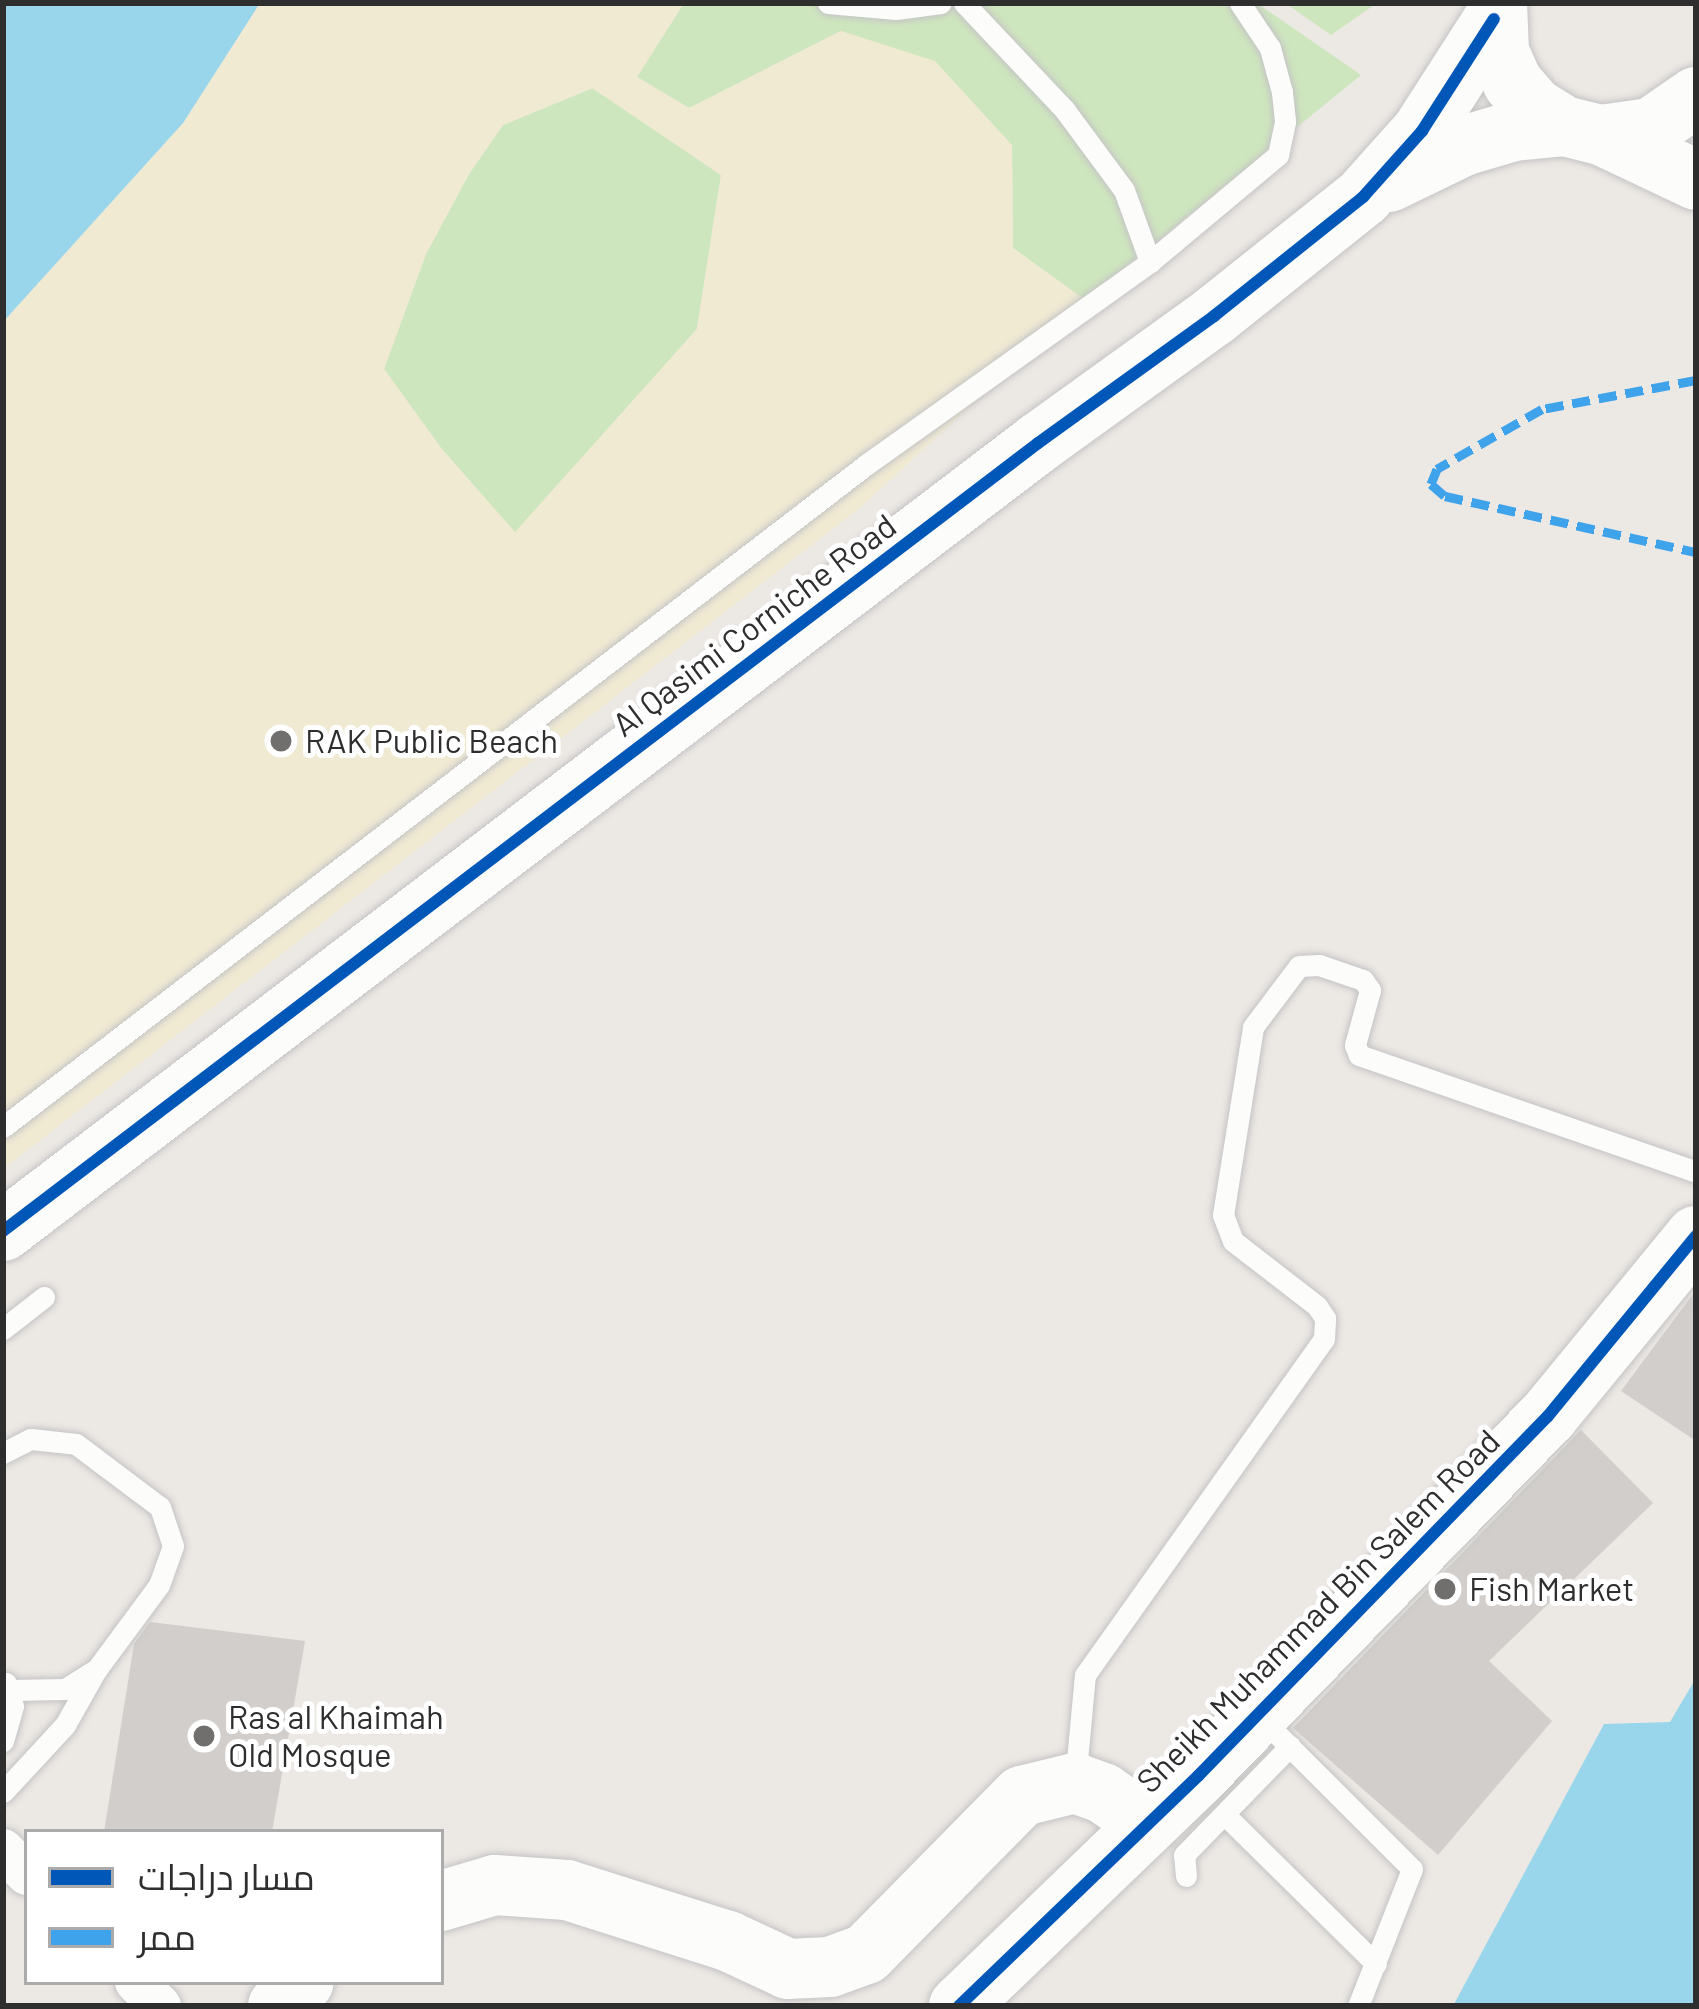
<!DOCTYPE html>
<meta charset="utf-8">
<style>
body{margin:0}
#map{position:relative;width:1699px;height:2009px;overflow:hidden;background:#ece8e4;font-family:Barlow,Cairo,sans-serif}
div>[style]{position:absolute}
.green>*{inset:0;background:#cee6be}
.sand>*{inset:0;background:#f0ead3}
.water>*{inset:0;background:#99d6ec}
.building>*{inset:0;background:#d1cecb}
.roads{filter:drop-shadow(0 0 3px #c5c4c5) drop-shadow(0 0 3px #c5c4c5)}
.lane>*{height:21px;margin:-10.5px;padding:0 10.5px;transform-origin:10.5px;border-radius:10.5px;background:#fcfcfb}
.street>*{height:42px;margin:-21px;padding:0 21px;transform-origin:21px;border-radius:21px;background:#fcfcfb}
.secondary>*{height:60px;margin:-30px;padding:0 30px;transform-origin:30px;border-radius:30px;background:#fcfcfb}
.quiet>*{height:9px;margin-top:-4.5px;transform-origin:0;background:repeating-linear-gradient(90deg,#3ea3eb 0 18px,transparent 0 27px)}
.cycleway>*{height:12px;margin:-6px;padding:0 6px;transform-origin:6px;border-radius:6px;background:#0057b8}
.dots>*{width:33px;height:33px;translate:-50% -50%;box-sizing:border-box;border:6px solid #fff;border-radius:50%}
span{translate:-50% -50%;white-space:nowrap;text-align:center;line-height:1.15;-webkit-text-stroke:10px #fff;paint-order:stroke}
.street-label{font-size:33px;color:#2e2e2e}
.poi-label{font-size:33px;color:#2e2e2e}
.left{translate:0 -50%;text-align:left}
.frame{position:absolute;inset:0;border:6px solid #2e2e2e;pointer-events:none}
.legend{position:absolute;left:24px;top:1829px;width:420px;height:156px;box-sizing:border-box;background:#fff;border:3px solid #ababab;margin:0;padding:15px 21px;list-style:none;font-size:36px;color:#2e2e2e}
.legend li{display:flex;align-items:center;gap:24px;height:60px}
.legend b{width:60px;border:3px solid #ababab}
</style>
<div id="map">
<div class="green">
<i style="clip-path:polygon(684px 3px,1257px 3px,1361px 75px,1085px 300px,1013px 248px,1012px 145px,841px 31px,689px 108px,637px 77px)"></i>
<i style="clip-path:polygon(1285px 3px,1377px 3px,1331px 35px)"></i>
<i style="clip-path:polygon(593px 88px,721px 175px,697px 329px,515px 533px,441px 448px,384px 369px,426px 254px,469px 174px,503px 125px)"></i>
</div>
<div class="sand">
<i style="clip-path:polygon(evenodd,260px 3px,684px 3px,637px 77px,689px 108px,841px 31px,935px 61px,1012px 145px,1013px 248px,1085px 300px,861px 507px,3px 1169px,3px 322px,183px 123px,260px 3px,592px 88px,721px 175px,697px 329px,515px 532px,441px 448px,384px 369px,426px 254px,469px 174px,503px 125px,592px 88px)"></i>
</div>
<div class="water">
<i style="clip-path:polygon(3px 3px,260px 3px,183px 123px,3px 322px)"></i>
<i style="clip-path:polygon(1696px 1678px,1696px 2006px,1453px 2006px,1604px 1724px,1670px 1722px)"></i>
</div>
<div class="building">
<i style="clip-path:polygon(1696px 1290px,1696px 1441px,1621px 1391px)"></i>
<i style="clip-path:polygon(1581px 1430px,1653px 1503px,1489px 1661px,1552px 1721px,1438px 1855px,1293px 1728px)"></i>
<i style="clip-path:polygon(150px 1622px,305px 1641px,272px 1832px,104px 1832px,134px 1644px)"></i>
</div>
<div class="roads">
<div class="lane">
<i style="left:828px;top:3px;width:68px;rotate:5deg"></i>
<i style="left:896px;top:9px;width:45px;rotate:-7.6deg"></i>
<i style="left:964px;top:3px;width:146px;rotate:46.7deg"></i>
<i style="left:1064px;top:109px;width:101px;rotate:53.5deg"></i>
<i style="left:1124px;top:190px;width:77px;rotate:70.1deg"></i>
<i style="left:3px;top:1127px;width:1089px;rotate:-37.5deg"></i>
<i style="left:867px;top:464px;width:348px;rotate:-35.5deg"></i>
<i style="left:1150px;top:262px;width:167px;rotate:-39.9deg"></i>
<i style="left:1278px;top:155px;width:35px;rotate:-78deg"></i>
<i style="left:1285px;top:121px;width:29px;rotate:-96deg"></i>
<i style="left:1282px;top:92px;width:46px;rotate:-105.3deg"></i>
<i style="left:1270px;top:48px;width:54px;rotate:-123.7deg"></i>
<i style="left:3px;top:1329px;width:52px;rotate:-38deg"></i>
<i style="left:3px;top:1453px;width:31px;rotate:-27deg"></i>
<i style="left:31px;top:1439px;width:45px;rotate:6.3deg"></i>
<i style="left:76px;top:1444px;width:105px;rotate:36.9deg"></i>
<i style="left:160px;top:1507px;width:41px;rotate:71.6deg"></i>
<i style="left:173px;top:1546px;width:41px;rotate:109.7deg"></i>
<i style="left:159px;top:1585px;width:106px;rotate:126.5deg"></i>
<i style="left:96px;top:1670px;width:63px;rotate:119.4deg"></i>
<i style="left:65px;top:1725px;width:91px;rotate:132.8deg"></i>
<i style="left:10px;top:1690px;width:55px;rotate:-1deg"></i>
<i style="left:65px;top:1689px;width:36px;rotate:-32deg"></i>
<i style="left:1259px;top:1716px;width:216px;rotate:45deg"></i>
<i style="left:1412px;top:1869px;width:147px;rotate:111.5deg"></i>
<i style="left:3px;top:1741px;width:36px;rotate:-74deg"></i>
<i style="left:13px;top:1706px;width:24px;rotate:-107deg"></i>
<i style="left:1075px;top:1782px;width:107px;rotate:-84.7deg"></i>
<i style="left:1085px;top:1675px;width:412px;rotate:-54.6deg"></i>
<i style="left:1324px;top:1339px;width:21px;rotate:-87deg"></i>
<i style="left:1325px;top:1318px;width:14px;rotate:-124deg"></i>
<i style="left:1317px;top:1306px;width:106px;rotate:-142.3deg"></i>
<i style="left:1233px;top:1241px;width:28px;rotate:-111deg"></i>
<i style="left:1223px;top:1215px;width:190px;rotate:-80.9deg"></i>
<i style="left:1253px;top:1027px;width:76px;rotate:-53deg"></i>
<i style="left:1299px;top:966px;width:20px;rotate:-3deg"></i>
<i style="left:1319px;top:965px;width:46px;rotate:18.8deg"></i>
<i style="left:1363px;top:980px;width:12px;rotate:55deg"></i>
<i style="left:1370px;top:990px;width:57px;rotate:105.3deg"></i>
<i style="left:1355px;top:1045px;width:11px;rotate:68deg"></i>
<i style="left:1359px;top:1055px;width:357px;rotate:19.1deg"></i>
<i style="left:1225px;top:1815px;width:212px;rotate:44.6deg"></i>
<i style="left:1186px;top:1876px;width:21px;rotate:-95deg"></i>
<i style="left:1184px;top:1855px;width:152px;rotate:-45.8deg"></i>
</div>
<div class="street">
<i style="left:3px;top:1850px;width:34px;rotate:45deg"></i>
<i style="left:136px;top:1982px;width:34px;rotate:45deg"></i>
</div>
<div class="secondary">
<i style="left:1497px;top:3px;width:49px;rotate:87.7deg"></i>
<i style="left:1499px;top:52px;width:34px;rotate:66deg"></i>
<i style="left:1513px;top:83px;width:33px;rotate:49deg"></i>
<i style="left:1535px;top:108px;width:34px;rotate:32deg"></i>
<i style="left:1564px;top:126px;width:38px;rotate:14deg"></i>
<i style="left:1601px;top:135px;width:50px;rotate:-8deg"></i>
<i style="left:1651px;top:128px;width:55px;rotate:-34.6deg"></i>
<i style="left:1601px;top:135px;width:105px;rotate:25.3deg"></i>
<i style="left:1389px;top:182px;width:82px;rotate:-25.9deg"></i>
<i style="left:1463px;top:146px;width:53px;rotate:-16.4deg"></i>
<i style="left:1514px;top:131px;width:50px;rotate:-5.7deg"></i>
<i style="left:3px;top:1231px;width:1301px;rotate:-37.28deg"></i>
<i style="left:1038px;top:443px;width:217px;rotate:-35.8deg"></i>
<i style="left:1214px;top:316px;width:191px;rotate:-38.6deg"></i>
<i style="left:1363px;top:197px;width:89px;rotate:-48.2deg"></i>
<i style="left:1422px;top:131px;width:133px;rotate:-57.3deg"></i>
<i style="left:441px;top:1901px;width:56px;rotate:-16.5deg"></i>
<i style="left:495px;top:1885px;width:72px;rotate:4deg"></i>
<i style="left:567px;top:1890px;width:169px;rotate:17.6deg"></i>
<i style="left:728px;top:1941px;width:66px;rotate:25deg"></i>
<i style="left:788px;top:1969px;width:42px;rotate:-2.7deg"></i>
<i style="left:830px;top:1967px;width:38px;rotate:-20deg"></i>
<i style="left:866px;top:1954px;width:222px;rotate:-45.4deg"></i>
<i style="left:1022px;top:1796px;width:55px;rotate:-13.8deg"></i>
<i style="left:1075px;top:1783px;width:30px;rotate:20deg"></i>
<i style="left:1103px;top:1793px;width:52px;rotate:34.9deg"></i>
<i style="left:278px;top:2006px;width:35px;rotate:-43deg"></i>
<i style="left:959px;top:2006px;width:332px;rotate:-43.9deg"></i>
<i style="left:1198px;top:1776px;width:502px;rotate:-45.81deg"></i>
<i style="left:1548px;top:1416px;width:233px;rotate:-50.6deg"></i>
</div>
</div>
<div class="quiet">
<i style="left:1696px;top:380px;width:157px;rotate:169.3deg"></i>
<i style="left:1542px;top:409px;width:121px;rotate:150.3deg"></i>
<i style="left:1437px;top:469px;width:16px;rotate:112deg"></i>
<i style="left:1431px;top:484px;width:18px;rotate:41deg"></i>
<i style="left:1445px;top:496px;width:257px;rotate:12.6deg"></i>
</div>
<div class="cycleway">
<i style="left:3px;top:1231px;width:1301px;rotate:-37.28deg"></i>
<i style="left:1038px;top:443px;width:217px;rotate:-35.8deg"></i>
<i style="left:1214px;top:316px;width:191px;rotate:-38.6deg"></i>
<i style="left:1363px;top:197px;width:89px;rotate:-48.2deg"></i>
<i style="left:1422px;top:131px;width:133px;rotate:-57.3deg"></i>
<i style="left:959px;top:2006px;width:332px;rotate:-43.9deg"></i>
<i style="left:1198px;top:1776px;width:502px;rotate:-45.81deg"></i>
<i style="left:1548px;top:1416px;width:233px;rotate:-50.6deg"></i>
</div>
<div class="dots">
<i style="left:281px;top:741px;background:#706f6e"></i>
<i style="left:1445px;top:1589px;background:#706f6e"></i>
<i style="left:204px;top:1736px;background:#706f6e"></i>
</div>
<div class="street-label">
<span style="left:754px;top:625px;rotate:-37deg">Al Qasimi Corniche Road</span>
<span style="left:1318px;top:1611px;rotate:-45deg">Sheikh Muhammad Bin Salem Road</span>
</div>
<div class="poi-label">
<span class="left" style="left:305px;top:741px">RAK Public Beach</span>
<span class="left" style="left:1469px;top:1589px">Fish Market</span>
<span class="left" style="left:228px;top:1736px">Ras al Khaimah<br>Old Mosque</span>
</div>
<div class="frame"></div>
<ul class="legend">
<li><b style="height:15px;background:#0057b8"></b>مسار دراجات</li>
<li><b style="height:15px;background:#3ea3eb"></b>ممر</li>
</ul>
</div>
